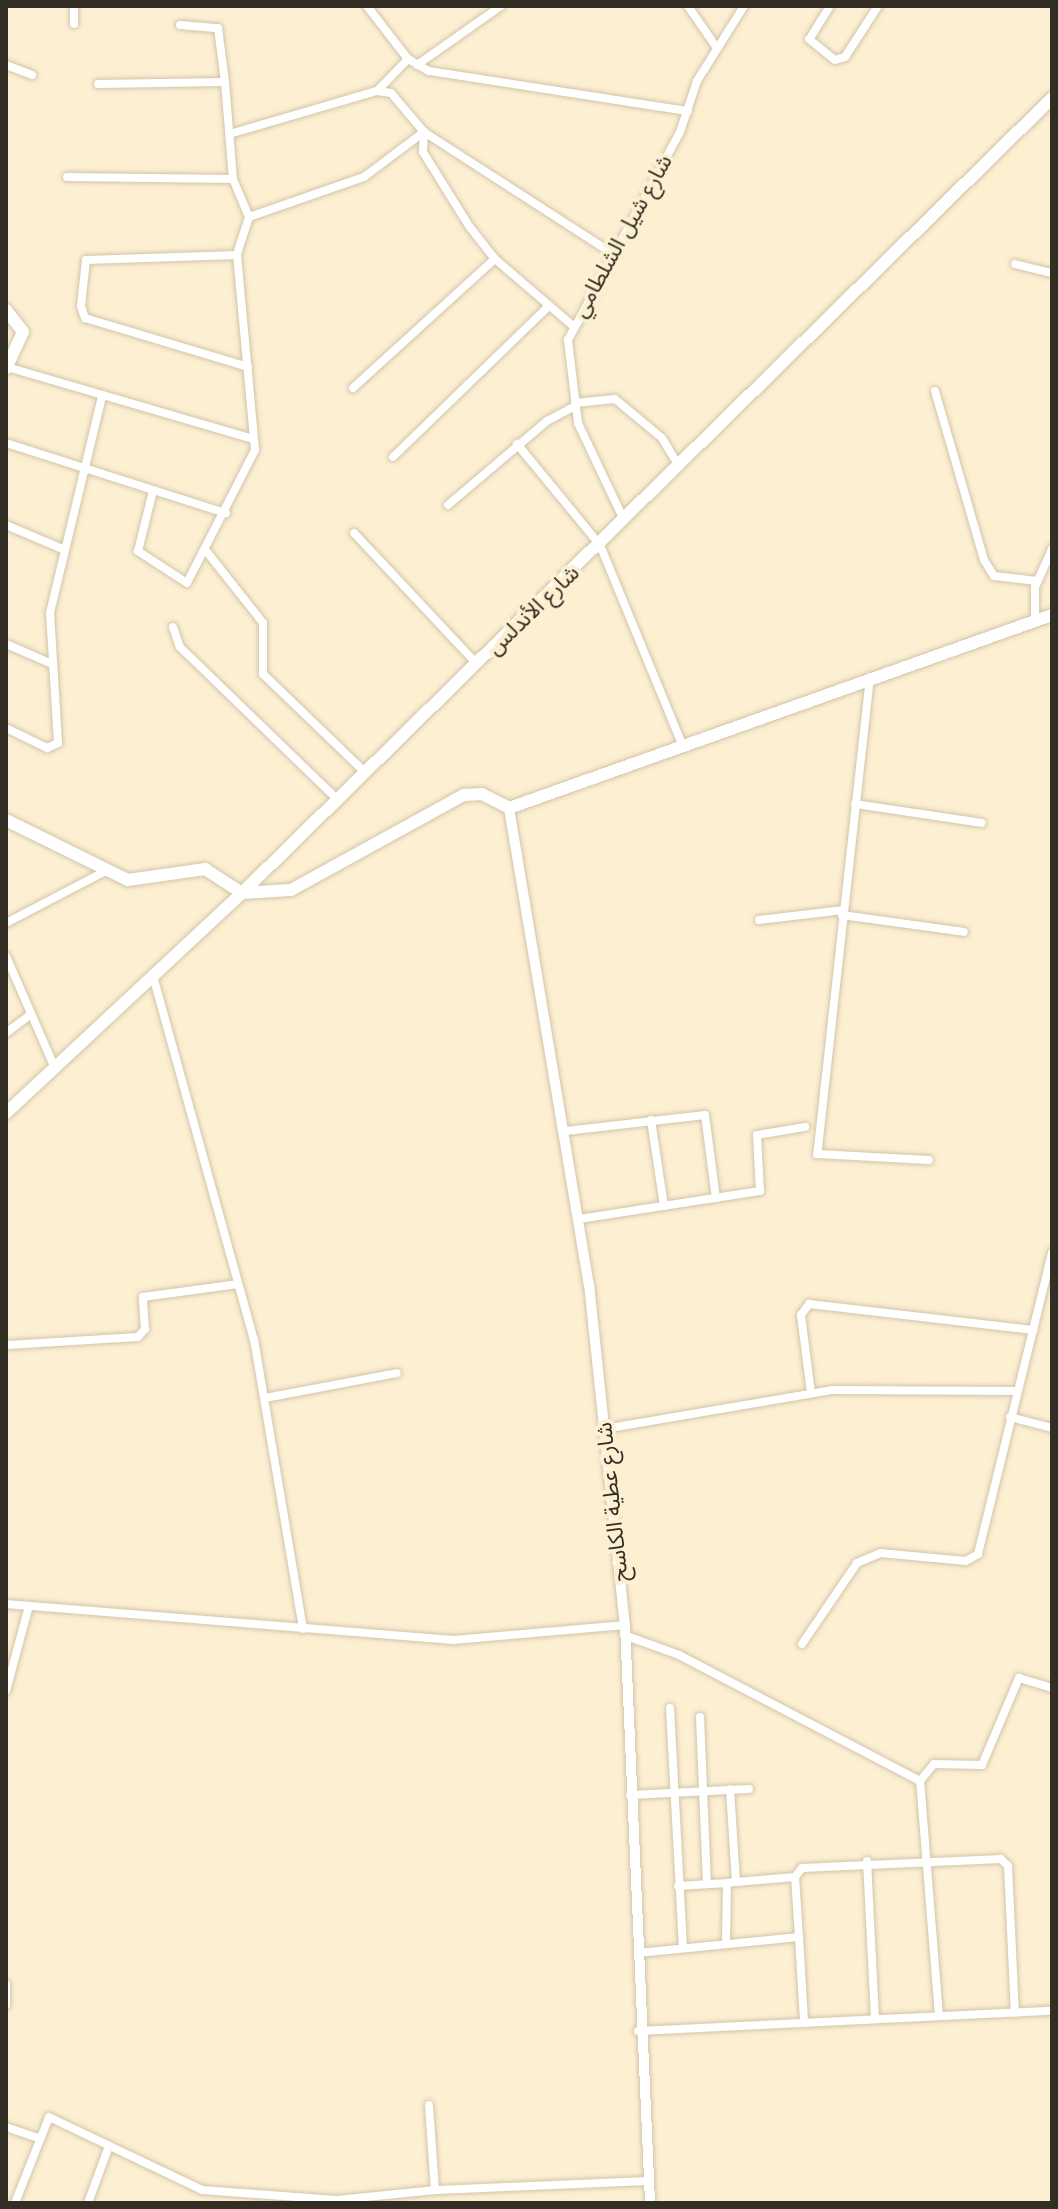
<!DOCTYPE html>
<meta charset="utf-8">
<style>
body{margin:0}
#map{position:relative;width:1058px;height:2209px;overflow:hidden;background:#fcefd2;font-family:Mulish,"Noto Sans Arabic",sans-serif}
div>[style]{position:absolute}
.roads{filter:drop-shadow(0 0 2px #d2c5a9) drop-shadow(0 0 2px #d2c5a9)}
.minor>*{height:8px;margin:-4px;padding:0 4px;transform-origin:4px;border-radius:4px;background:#fff}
.tertiary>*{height:10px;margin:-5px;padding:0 5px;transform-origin:5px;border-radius:5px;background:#fff}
.secondary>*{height:12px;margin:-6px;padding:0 6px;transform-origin:6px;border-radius:6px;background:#fff}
span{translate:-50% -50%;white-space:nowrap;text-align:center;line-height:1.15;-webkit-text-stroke:8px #fcefd2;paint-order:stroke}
.street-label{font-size:22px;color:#332e23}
.frame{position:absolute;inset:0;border:8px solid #332e23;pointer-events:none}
</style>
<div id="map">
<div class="roads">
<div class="minor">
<i style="left:367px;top:6px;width:67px;rotate:52.3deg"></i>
<i style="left:408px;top:59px;width:24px;rotate:30deg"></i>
<i style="left:429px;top:71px;width:262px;rotate:8.8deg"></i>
<i style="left:688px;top:6px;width:51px;rotate:55.4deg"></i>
<i style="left:830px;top:6px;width:39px;rotate:122deg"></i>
<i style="left:809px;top:39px;width:33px;rotate:39deg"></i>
<i style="left:835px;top:60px;width:10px;rotate:-17deg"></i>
<i style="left:845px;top:57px;width:61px;rotate:-57.1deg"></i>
<i style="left:74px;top:24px;width:18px;rotate:-90deg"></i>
<i style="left:180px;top:25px;width:38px;rotate:5deg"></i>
<i style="left:218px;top:28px;width:54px;rotate:82.6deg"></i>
<i style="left:6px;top:65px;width:28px;rotate:21deg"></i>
<i style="left:417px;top:65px;width:103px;rotate:-35.1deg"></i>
<i style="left:98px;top:84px;width:127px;rotate:-0.9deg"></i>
<i style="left:225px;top:82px;width:97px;rotate:85.3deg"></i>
<i style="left:233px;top:179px;width:41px;rotate:67.2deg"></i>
<i style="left:249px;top:217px;width:40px;rotate:108deg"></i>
<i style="left:237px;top:255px;width:196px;rotate:84.7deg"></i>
<i style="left:255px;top:450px;width:149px;rotate:117.1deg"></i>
<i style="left:187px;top:583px;width:59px;rotate:-146.9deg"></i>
<i style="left:138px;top:551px;width:62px;rotate:-76deg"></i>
<i style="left:377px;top:91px;width:14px;rotate:8deg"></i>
<i style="left:391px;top:93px;width:51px;rotate:49.8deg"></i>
<i style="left:424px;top:132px;width:224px;rotate:32.8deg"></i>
<i style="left:424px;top:132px;width:20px;rotate:93deg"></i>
<i style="left:423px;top:152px;width:87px;rotate:58.1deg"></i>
<i style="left:469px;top:226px;width:42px;rotate:51.8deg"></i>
<i style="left:495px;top:259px;width:101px;rotate:40.6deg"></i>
<i style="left:233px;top:133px;width:150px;rotate:-16.3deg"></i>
<i style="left:377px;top:91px;width:45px;rotate:-45.9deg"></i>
<i style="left:67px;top:177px;width:166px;rotate:0.7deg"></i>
<i style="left:249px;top:217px;width:122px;rotate:-19.2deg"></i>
<i style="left:364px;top:177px;width:75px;rotate:-36.9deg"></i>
<i style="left:237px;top:255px;width:151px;rotate:178.1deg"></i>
<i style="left:86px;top:260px;width:46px;rotate:96.2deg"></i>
<i style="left:81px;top:306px;width:13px;rotate:72deg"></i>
<i style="left:85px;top:318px;width:170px;rotate:16.7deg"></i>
<i style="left:1015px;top:264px;width:38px;rotate:14deg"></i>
<i style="left:7px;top:367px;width:257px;rotate:16.3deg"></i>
<i style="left:353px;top:388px;width:192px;rotate:-42.3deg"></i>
<i style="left:935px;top:391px;width:176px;rotate:73.8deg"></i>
<i style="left:984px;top:560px;width:19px;rotate:58deg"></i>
<i style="left:994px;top:576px;width:43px;rotate:6.6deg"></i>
<i style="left:575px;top:403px;width:40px;rotate:-5.7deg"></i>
<i style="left:615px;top:399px;width:61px;rotate:39.7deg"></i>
<i style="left:662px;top:438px;width:33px;rotate:59deg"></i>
<i style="left:6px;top:443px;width:231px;rotate:17.7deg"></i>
<i style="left:517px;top:444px;width:131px;rotate:50.6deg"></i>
<i style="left:600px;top:545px;width:215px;rotate:67.6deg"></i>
<i style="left:393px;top:457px;width:216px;rotate:-44.1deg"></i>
<i style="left:448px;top:505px;width:130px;rotate:-40.3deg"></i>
<i style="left:547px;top:421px;width:32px;rotate:-28deg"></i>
<i style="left:624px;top:520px;width:107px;rotate:-115.4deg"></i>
<i style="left:578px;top:423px;width:84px;rotate:-96.9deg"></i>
<i style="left:568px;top:340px;width:236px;rotate:-61.7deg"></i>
<i style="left:680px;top:132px;width:54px;rotate:-71.6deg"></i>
<i style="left:697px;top:81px;width:89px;rotate:-57.9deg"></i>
<i style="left:6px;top:525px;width:64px;rotate:23deg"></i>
<i style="left:354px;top:533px;width:180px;rotate:46.8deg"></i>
<i style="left:207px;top:552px;width:90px;rotate:51.7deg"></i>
<i style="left:263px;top:623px;width:51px;rotate:90deg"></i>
<i style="left:263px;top:674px;width:141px;rotate:43.9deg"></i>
<i style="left:1035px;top:620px;width:33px;rotate:-90deg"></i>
<i style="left:1035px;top:587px;width:42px;rotate:-65.9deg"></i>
<i style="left:173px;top:627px;width:21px;rotate:71deg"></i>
<i style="left:180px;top:647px;width:219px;rotate:44.1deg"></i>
<i style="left:6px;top:644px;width:50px;rotate:23.5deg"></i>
<i style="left:870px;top:677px;width:480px;rotate:96.3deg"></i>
<i style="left:817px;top:1154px;width:112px;rotate:3.1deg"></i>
<i style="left:6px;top:728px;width:46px;rotate:26deg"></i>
<i style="left:47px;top:748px;width:12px;rotate:-24deg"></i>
<i style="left:58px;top:743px;width:130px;rotate:-93.5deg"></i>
<i style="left:50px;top:613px;width:222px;rotate:-76.5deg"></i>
<i style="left:855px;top:804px;width:128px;rotate:8.5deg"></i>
<i style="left:842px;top:915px;width:123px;rotate:7.9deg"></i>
<i style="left:759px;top:920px;width:85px;rotate:-6.8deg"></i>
<i style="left:6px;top:923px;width:113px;rotate:-27.5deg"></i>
<i style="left:6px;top:956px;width:122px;rotate:66.4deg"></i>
<i style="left:153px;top:976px;width:377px;rotate:74.5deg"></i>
<i style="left:254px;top:1339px;width:294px;rotate:80.4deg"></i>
<i style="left:6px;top:1033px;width:31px;rotate:-37deg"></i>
<i style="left:651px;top:1120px;width:87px;rotate:81.4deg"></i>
<i style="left:566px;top:1131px;width:140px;rotate:-6.6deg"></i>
<i style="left:705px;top:1115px;width:84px;rotate:82.5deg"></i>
<i style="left:579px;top:1219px;width:183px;rotate:-8.8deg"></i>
<i style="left:760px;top:1191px;width:56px;rotate:-93.1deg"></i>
<i style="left:757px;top:1135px;width:49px;rotate:-9.5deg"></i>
<i style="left:8px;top:1345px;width:130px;rotate:-3.5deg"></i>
<i style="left:138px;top:1337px;width:11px;rotate:-49deg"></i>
<i style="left:145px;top:1329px;width:32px;rotate:-94deg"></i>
<i style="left:143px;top:1297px;width:96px;rotate:-7.8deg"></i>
<i style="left:811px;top:1393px;width:79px;rotate:-97.3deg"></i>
<i style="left:801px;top:1315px;width:14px;rotate:-54deg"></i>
<i style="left:809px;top:1304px;width:226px;rotate:6.6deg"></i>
<i style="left:265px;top:1398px;width:134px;rotate:-10.7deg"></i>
<i style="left:1010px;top:1417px;width:43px;rotate:14.7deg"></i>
<i style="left:604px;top:1429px;width:231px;rotate:-9.7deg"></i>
<i style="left:832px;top:1390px;width:185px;rotate:0.3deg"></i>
<i style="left:6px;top:1604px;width:449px;rotate:4.6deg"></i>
<i style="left:454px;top:1640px;width:172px;rotate:-5deg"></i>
<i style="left:624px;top:1635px;width:59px;rotate:20deg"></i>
<i style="left:679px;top:1655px;width:272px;rotate:27.6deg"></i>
<i style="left:802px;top:1644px;width:98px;rotate:-55.8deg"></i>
<i style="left:857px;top:1563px;width:25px;rotate:-23deg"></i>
<i style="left:880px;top:1553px;width:86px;rotate:5.3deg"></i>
<i style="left:966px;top:1561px;width:14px;rotate:-30deg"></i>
<i style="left:978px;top:1554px;width:310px;rotate:-76.2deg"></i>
<i style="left:6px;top:1691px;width:88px;rotate:-74.9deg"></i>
<i style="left:670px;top:1708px;width:237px;rotate:86.9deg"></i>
<i style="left:700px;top:1717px;width:167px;rotate:87.6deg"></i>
<i style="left:630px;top:1795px;width:119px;rotate:-2.9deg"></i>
<i style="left:867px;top:1861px;width:158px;rotate:87.1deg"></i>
<i style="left:736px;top:1882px;width:59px;rotate:-4.8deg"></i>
<i style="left:678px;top:1886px;width:49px;rotate:-3.5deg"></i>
<i style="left:799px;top:1937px;width:60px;rotate:-93.8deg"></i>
<i style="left:795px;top:1877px;width:11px;rotate:-52deg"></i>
<i style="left:802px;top:1868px;width:199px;rotate:-2.6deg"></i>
<i style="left:1001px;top:1859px;width:10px;rotate:45deg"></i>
<i style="left:1008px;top:1866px;width:147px;rotate:87.3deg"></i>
<i style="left:726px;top:1944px;width:61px;rotate:-89.1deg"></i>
<i style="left:727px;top:1883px;width:9px;rotate:-6deg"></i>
<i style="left:736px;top:1882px;width:93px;rotate:-93.7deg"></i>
<i style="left:638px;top:1953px;width:162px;rotate:-5.7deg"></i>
<i style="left:799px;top:1937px;width:85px;rotate:86.6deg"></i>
<i style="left:6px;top:1984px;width:21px;rotate:90deg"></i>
<i style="left:939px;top:2016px;width:236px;rotate:-94.6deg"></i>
<i style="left:920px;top:1781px;width:22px;rotate:-51deg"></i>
<i style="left:934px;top:1764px;width:48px;rotate:1.2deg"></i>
<i style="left:982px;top:1765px;width:95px;rotate:-67deg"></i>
<i style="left:1019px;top:1678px;width:34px;rotate:17deg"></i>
<i style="left:638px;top:2031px;width:414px;rotate:-2.8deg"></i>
<i style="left:429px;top:2105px;width:85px;rotate:86deg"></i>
<i style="left:435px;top:2190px;width:214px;rotate:-2.4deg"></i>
<i style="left:6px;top:2127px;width:34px;rotate:19deg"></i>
<i style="left:15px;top:2203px;width:92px;rotate:-68.4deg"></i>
<i style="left:49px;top:2117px;width:170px;rotate:25.5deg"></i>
<i style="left:202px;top:2190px;width:135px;rotate:4.2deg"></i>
<i style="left:337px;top:2200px;width:99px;rotate:-5.8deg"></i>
<i style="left:88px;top:2203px;width:61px;rotate:-69.8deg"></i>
</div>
<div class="tertiary">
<i style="left:509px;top:808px;width:483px;rotate:80.5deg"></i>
<i style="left:589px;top:1284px;width:343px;rotate:84deg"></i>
<i style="left:625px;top:1625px;width:579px;rotate:87.52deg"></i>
</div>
<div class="secondary">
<i style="left:6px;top:310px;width:28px;rotate:52deg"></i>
<i style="left:23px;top:332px;width:40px;rotate:115deg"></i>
<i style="left:6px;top:820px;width:136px;rotate:26.2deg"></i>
<i style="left:128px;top:880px;width:78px;rotate:-8.1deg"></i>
<i style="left:205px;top:869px;width:44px;rotate:33deg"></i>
<i style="left:242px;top:893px;width:49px;rotate:-3.5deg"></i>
<i style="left:291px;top:890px;width:197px;rotate:-28.8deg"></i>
<i style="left:464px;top:795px;width:18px;rotate:-3deg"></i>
<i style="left:482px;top:794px;width:30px;rotate:27deg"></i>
<i style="left:509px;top:808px;width:576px;rotate:-19.57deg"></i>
<i style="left:6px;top:1113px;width:323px;rotate:-43deg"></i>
<i style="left:242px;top:893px;width:1135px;rotate:-44.46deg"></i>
</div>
</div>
<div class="street-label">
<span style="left:622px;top:236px;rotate:-61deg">شارع شيل الشلطامي</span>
<span style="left:533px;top:610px;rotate:-44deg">شارع الأندلس</span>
<span style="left:612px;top:1502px;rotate:-96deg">شارع عطية الكاسح</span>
</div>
<div class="frame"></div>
</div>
